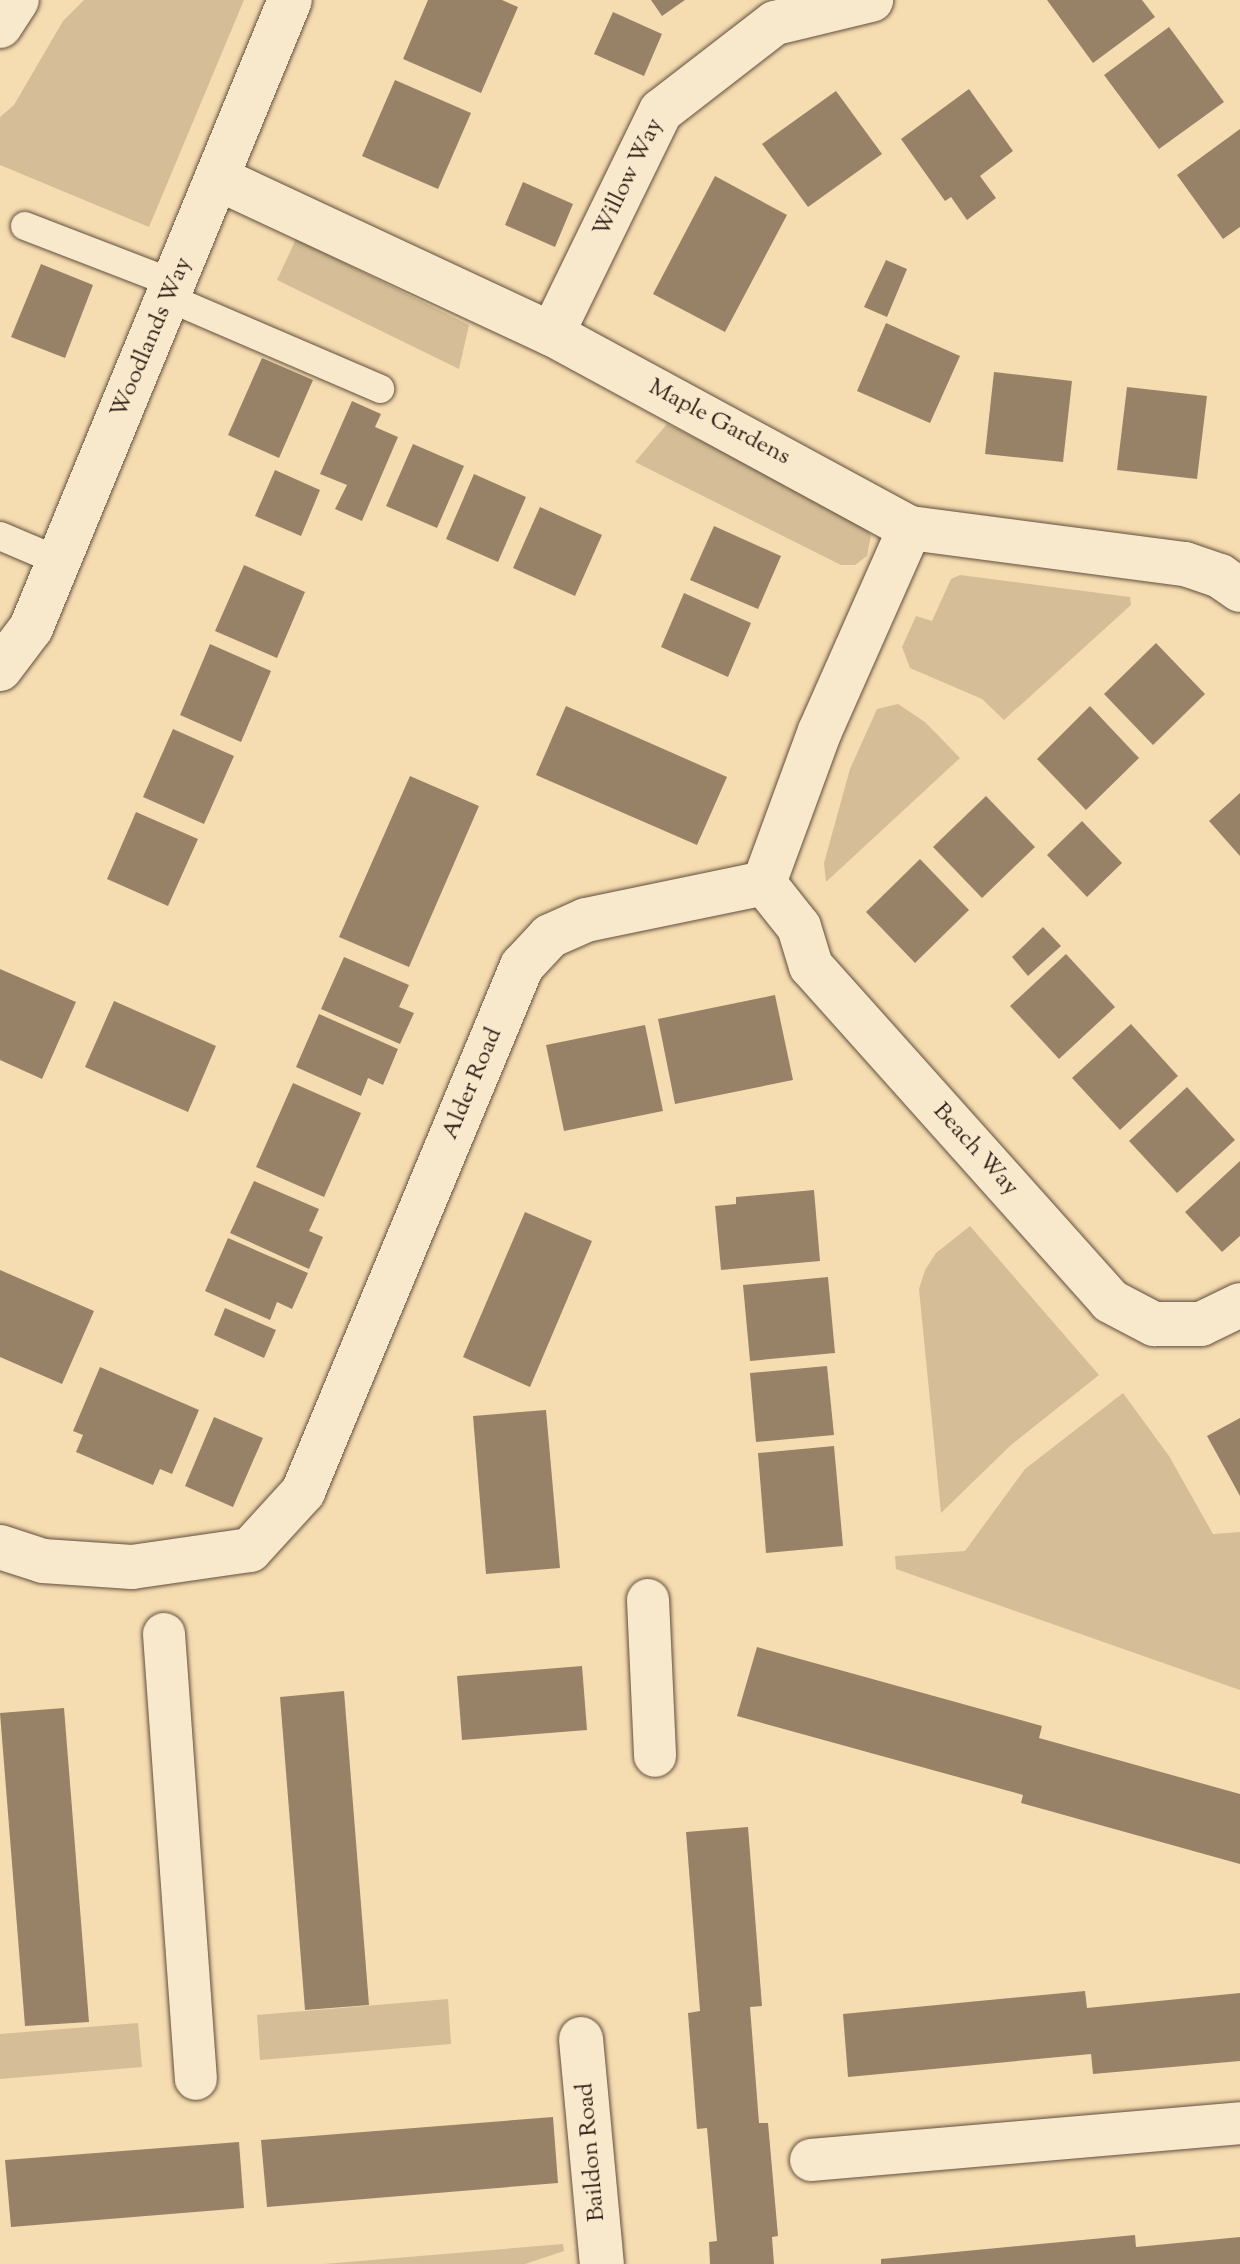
<!DOCTYPE html>
<style>
body{margin:0}
#map{position:relative;width:1240px;height:2264px;overflow:hidden;background:#f6ddb1;font-family:"Sorts Mill Goudy",serif}
div>[style]{position:absolute}
.green>*{inset:0;background:#d4bd97}
.building>*{inset:0;background:#978267}
.roads{filter:drop-shadow(0 0 2px #624f3e) drop-shadow(0 0 2px #624f3e)}
.service>*{height:28px;margin:-14px;padding:0 14px;transform-origin:14px;border-radius:14px;background:#f9e9cc}
.pedestrian>*{height:42px;margin:-21px;padding:0 21px;transform-origin:21px;border-radius:21px;background:#f9e9cc}
.minor>*{height:44px;margin:-22px;padding:0 22px;transform-origin:22px;border-radius:22px;background:#f9e9cc}
span{translate:-50% -50%;white-space:nowrap;text-align:center;line-height:1.15;-webkit-text-stroke:6px #f9e9cc;paint-order:stroke}
.street-label{font-size:24px;color:#302017}
</style>
<div id="map">
<div class="green">
<i style="clip-path:polygon(84px 0,244px 0,149px 227px,0 165px,0 117px,14px 105px,63px 21px)"></i>
<i style="clip-path:polygon(296px 239px,469px 325px,459px 369px,277px 280px)"></i>
<i style="clip-path:polygon(667px 424px,852px 515px,871px 535px,867px 556px,855px 565px,841px 565px,635px 462px)"></i>
<i style="clip-path:polygon(960px 575px,1130px 597px,1131px 605px,1004px 720px,982px 699px,910px 668px,902px 647px,916px 616px,932px 621px,951px 579px)"></i>
<i style="clip-path:polygon(898px 704px,925px 722px,960px 758px,826px 882px,824px 863px,850px 769px,877px 709px)"></i>
<i style="clip-path:polygon(970px 1226px,1099px 1375px,1011px 1445px,941px 1513px,919px 1289px,925px 1270px,936px 1253px)"></i>
<i style="clip-path:polygon(1123px 1393px,1169px 1456px,1213px 1534px,1240px 1532px,1240px 1690px,896px 1569px,895px 1556px,965px 1551px,1025px 1469px)"></i>
<i style="clip-path:polygon(448px 1999px,451px 2044px,260px 2060px,257px 2015px)"></i>
<i style="clip-path:polygon(138px 2023px,142px 2067px,0 2079px,0 2034px)"></i>
<i style="clip-path:polygon(563px 2244px,564px 2251px,525px 2264px,324px 2264px)"></i>
</div>
<div class="building">
<i style="clip-path:polygon(428px 0,502px 0,518px 7px,481px 93px,403px 59px)"></i>
<i style="clip-path:polygon(651px 0,685px 0,662px 16px)"></i>
<i style="clip-path:polygon(1047px 0,1142px 0,1155px 17px,1093px 63px)"></i>
<i style="clip-path:polygon(613px 12px,662px 34px,644px 76px,594px 54px)"></i>
<i style="clip-path:polygon(1169px 27px,1224px 102px,1159px 149px,1104px 75px)"></i>
<i style="clip-path:polygon(395px 80px,471px 113px,438px 189px,362px 156px)"></i>
<i style="clip-path:polygon(969px 89px,1013px 151px,980px 176px,996px 198px,967px 220px,951px 197px,945px 201px,901px 139px)"></i>
<i style="clip-path:polygon(836px 91px,882px 154px,808px 207px,762px 144px)"></i>
<i style="clip-path:polygon(1240px 129px,1240px 227px,1223px 239px,1177px 175px)"></i>
<i style="clip-path:polygon(715px 176px,787px 215px,725px 332px,653px 294px)"></i>
<i style="clip-path:polygon(523px 182px,573px 204px,555px 247px,505px 225px)"></i>
<i style="clip-path:polygon(886px 260px,907px 269px,887px 317px,864px 307px)"></i>
<i style="clip-path:polygon(41px 264px,93px 285px,65px 358px,11px 337px)"></i>
<i style="clip-path:polygon(886px 323px,960px 356px,930px 423px,857px 391px)"></i>
<i style="clip-path:polygon(262px 358px,313px 380px,279px 458px,228px 435px)"></i>
<i style="clip-path:polygon(994px 372px,1072px 381px,1063px 462px,985px 454px)"></i>
<i style="clip-path:polygon(1127px 387px,1207px 396px,1197px 479px,1117px 470px)"></i>
<i style="clip-path:polygon(352px 401px,381px 414px,375px 427px,398px 437px,362px 521px,335px 509px,347px 485px,320px 474px)"></i>
<i style="clip-path:polygon(413px 444px,464px 466px,437px 528px,386px 506px)"></i>
<i style="clip-path:polygon(275px 470px,320px 490px,301px 536px,255px 516px)"></i>
<i style="clip-path:polygon(474px 474px,526px 497px,498px 562px,446px 539px)"></i>
<i style="clip-path:polygon(540px 507px,602px 535px,575px 596px,513px 568px)"></i>
<i style="clip-path:polygon(714px 526px,781px 556px,758px 609px,690px 580px)"></i>
<i style="clip-path:polygon(244px 565px,305px 592px,277px 658px,215px 631px)"></i>
<i style="clip-path:polygon(684px 593px,751px 623px,728px 677px,661px 647px)"></i>
<i style="clip-path:polygon(1156px 643px,1205px 694px,1153px 745px,1104px 694px)"></i>
<i style="clip-path:polygon(210px 644px,271px 671px,241px 742px,180px 715px)"></i>
<i style="clip-path:polygon(566px 706px,727px 777px,697px 845px,536px 775px)"></i>
<i style="clip-path:polygon(1090px 706px,1139px 758px,1086px 810px,1037px 759px)"></i>
<i style="clip-path:polygon(173px 729px,234px 756px,204px 824px,143px 797px)"></i>
<i style="clip-path:polygon(410px 776px,479px 806px,409px 967px,339px 937px)"></i>
<i style="clip-path:polygon(1240px 793px,1240px 856px,1209px 821px)"></i>
<i style="clip-path:polygon(986px 796px,1035px 847px,982px 898px,933px 847px)"></i>
<i style="clip-path:polygon(136px 812px,198px 839px,168px 906px,107px 879px)"></i>
<i style="clip-path:polygon(1082px 821px,1122px 863px,1087px 897px,1047px 855px)"></i>
<i style="clip-path:polygon(920px 859px,969px 910px,915px 963px,866px 912px)"></i>
<i style="clip-path:polygon(1043px 927px,1061px 946px,1028px 976px,1012px 957px)"></i>
<i style="clip-path:polygon(1066px 954px,1115px 1007px,1059px 1059px,1010px 1006px)"></i>
<i style="clip-path:polygon(344px 957px,409px 985px,399px 1007px,414px 1013px,400px 1044px,321px 1009px)"></i>
<i style="clip-path:polygon(0 969px,76px 1002px,42px 1079px,0 1060px)"></i>
<i style="clip-path:polygon(775px 995px,793px 1080px,675px 1104px,658px 1019px)"></i>
<i style="clip-path:polygon(114px 1001px,216px 1046px,188px 1112px,85px 1067px)"></i>
<i style="clip-path:polygon(319px 1014px,398px 1049px,383px 1085px,368px 1078px,361px 1096px,296px 1067px)"></i>
<i style="clip-path:polygon(1131px 1024px,1178px 1076px,1120px 1130px,1072px 1078px)"></i>
<i style="clip-path:polygon(645px 1025px,663px 1111px,564px 1131px,546px 1045px)"></i>
<i style="clip-path:polygon(293px 1083px,361px 1113px,324px 1197px,256px 1167px)"></i>
<i style="clip-path:polygon(1187px 1087px,1235px 1140px,1177px 1193px,1129px 1141px)"></i>
<i style="clip-path:polygon(1240px 1161px,1240px 1236px,1222px 1252px,1185px 1212px)"></i>
<i style="clip-path:polygon(254px 1181px,319px 1209px,309px 1231px,323px 1237px,309px 1269px,230px 1233px)"></i>
<i style="clip-path:polygon(814px 1190px,820px 1261px,721px 1270px,715px 1206px,736px 1204px,736px 1197px)"></i>
<i style="clip-path:polygon(525px 1212px,592px 1241px,530px 1387px,463px 1357px)"></i>
<i style="clip-path:polygon(228px 1238px,308px 1273px,292px 1309px,277px 1302px,270px 1320px,205px 1291px)"></i>
<i style="clip-path:polygon(0 1270px,94px 1311px,62px 1384px,0 1357px)"></i>
<i style="clip-path:polygon(828px 1277px,835px 1353px,750px 1361px,743px 1285px)"></i>
<i style="clip-path:polygon(225px 1308px,276px 1330px,264px 1358px,214px 1335px)"></i>
<i style="clip-path:polygon(827px 1366px,834px 1435px,756px 1442px,750px 1373px)"></i>
<i style="clip-path:polygon(100px 1367px,199px 1410px,172px 1474px,160px 1469px,153px 1485px,76px 1452px,83px 1435px,73px 1431px)"></i>
<i style="clip-path:polygon(546px 1410px,560px 1568px,486px 1574px,473px 1416px)"></i>
<i style="clip-path:polygon(214px 1417px,263px 1438px,233px 1507px,185px 1486px)"></i>
<i style="clip-path:polygon(1240px 1418px,1240px 1496px,1207px 1436px)"></i>
<i style="clip-path:polygon(834px 1446px,843px 1546px,766px 1553px,758px 1453px)"></i>
<i style="clip-path:polygon(757px 1647px,1042px 1726px,1039px 1738px,1240px 1794px,1240px 1864px,1021px 1803px,1023px 1795px,737px 1716px)"></i>
<i style="clip-path:polygon(582px 1666px,587px 1730px,462px 1740px,457px 1676px)"></i>
<i style="clip-path:polygon(344px 1691px,369px 2005px,305px 2010px,280px 1697px)"></i>
<i style="clip-path:polygon(64px 1708px,89px 2022px,25px 2026px,0 1713px)"></i>
<i style="clip-path:polygon(748px 1827px,762px 2006px,750px 2007px,759px 2123px,768px 2123px,778px 2236px,772px 2237px,774px 2264px,710px 2264px,709px 2242px,717px 2241px,707px 2128px,697px 2129px,688px 2013px,700px 2011px,686px 1832px)"></i>
<i style="clip-path:polygon(1085px 1991px,1087px 2008px,1240px 1993px,1240px 2061px,1093px 2074px,1091px 2054px,848px 2077px,843px 2014px)"></i>
<i style="clip-path:polygon(553px 2117px,558px 2183px,267px 2207px,261px 2140px)"></i>
<i style="clip-path:polygon(239px 2142px,244px 2208px,11px 2227px,5px 2160px)"></i>
<i style="clip-path:polygon(1135px 2235px,1136px 2247px,1240px 2237px,1240px 2264px,881px 2264px,881px 2259px)"></i>
</div>
<div class="roads">
<div class="service">
<i style="left:25px;top:226px;width:161px;rotate:21.1deg"></i>
<i style="left:169px;top:298px;width:230px;rotate:23.3deg"></i>
<i style="left:0;top:536px;width:64px;rotate:23deg"></i>
</div>
<div class="pedestrian">
<i style="left:648px;top:1600px;width:156px;rotate:87.4deg"></i>
<i style="left:164px;top:1634px;width:446px;rotate:85.9deg"></i>
<i style="left:811px;top:2160px;width:431px;rotate:-4.9deg"></i>
</div>
<div class="minor">
<i style="left:0;top:26px;width:31px;rotate:-57deg"></i>
<i style="left:219px;top:179px;width:367px;rotate:25deg"></i>
<i style="left:552px;top:334px;width:407px;rotate:28.5deg"></i>
<i style="left:910px;top:528px;width:277px;rotate:7.5deg"></i>
<i style="left:1185px;top:564px;width:37px;rotate:19deg"></i>
<i style="left:1220px;top:576px;width:24px;rotate:35deg"></i>
<i style="left:552px;top:334px;width:248px;rotate:-64deg"></i>
<i style="left:661px;top:111px;width:144px;rotate:-37.7deg"></i>
<i style="left:775px;top:23px;width:99px;rotate:-13.5deg"></i>
<i style="left:0;top:669px;width:51px;rotate:-52.9deg"></i>
<i style="left:31px;top:628px;width:679px;rotate:-67.59deg"></i>
<i style="left:764px;top:883px;width:56px;rotate:51.5deg"></i>
<i style="left:799px;top:927px;width:41px;rotate:72.9deg"></i>
<i style="left:811px;top:966px;width:449px;rotate:48.2deg"></i>
<i style="left:1110px;top:1301px;width:50px;rotate:27.6deg"></i>
<i style="left:1154px;top:1324px;width:47px"></i>
<i style="left:1201px;top:1324px;width:43px;rotate:-26deg"></i>
<i style="left:764px;top:883px;width:162px;rotate:-69.8deg"></i>
<i style="left:820px;top:731px;width:222px;rotate:-66.1deg"></i>
<i style="left:0;top:1547px;width:45px;rotate:18deg"></i>
<i style="left:43px;top:1561px;width:89px;rotate:3.9deg"></i>
<i style="left:132px;top:1567px;width:119px;rotate:-8.2deg"></i>
<i style="left:250px;top:1550px;width:79px;rotate:-47.6deg"></i>
<i style="left:303px;top:1492px;width:570px;rotate:-67.4deg"></i>
<i style="left:522px;top:966px;width:41px;rotate:-47deg"></i>
<i style="left:550px;top:936px;width:39px;rotate:-24deg"></i>
<i style="left:586px;top:920px;width:182px;rotate:-11.7deg"></i>
<i style="left:581px;top:2039px;width:226px;rotate:84.7deg"></i>
</div>
</div>
<div class="street-label">
<span style="left:629px;top:178px;rotate:-64deg">Willow Way</span>
<span style="left:152px;top:338px;rotate:-67deg">Woodlands Way</span>
<span style="left:719px;top:423px;rotate:28deg">Maple Gardens</span>
<span style="left:473px;top:1084px;rotate:-67deg">Alder Road</span>
<span style="left:975px;top:1150px;rotate:48deg">Beach Way</span>
<span style="left:592px;top:2152px;rotate:-95deg">Baildon Road</span>
</div>
</div>
